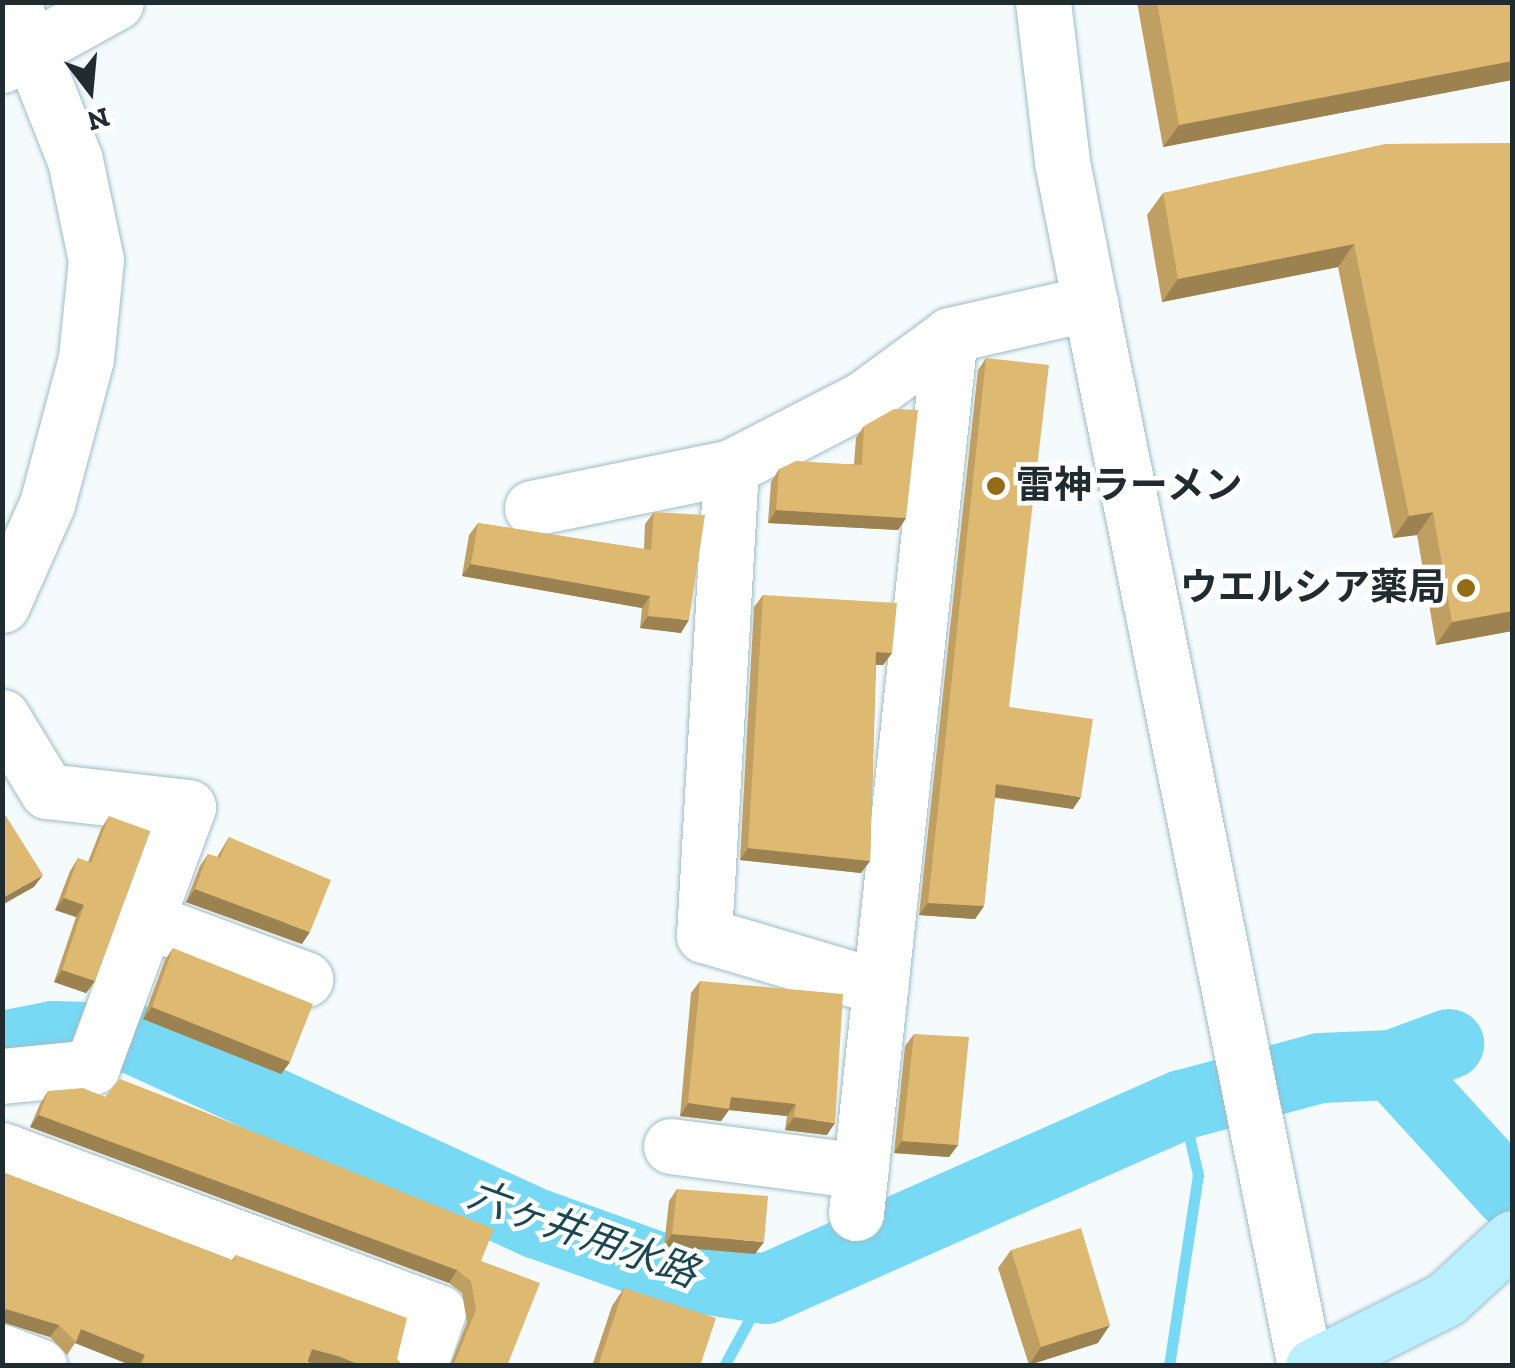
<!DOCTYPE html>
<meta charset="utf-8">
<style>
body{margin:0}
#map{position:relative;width:1515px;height:1368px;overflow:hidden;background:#f5fbfd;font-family:"Zilla Slab","Noto Sans JP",serif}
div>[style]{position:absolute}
.stream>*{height:11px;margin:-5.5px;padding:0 5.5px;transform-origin:5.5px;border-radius:5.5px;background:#78d9f4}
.river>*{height:70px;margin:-35px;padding:0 35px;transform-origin:35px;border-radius:35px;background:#78d9f4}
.roads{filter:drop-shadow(0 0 2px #9ebcc5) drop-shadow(0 0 2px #9ebcc5)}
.minor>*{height:55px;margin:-27.5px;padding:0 27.5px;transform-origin:27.5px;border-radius:27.5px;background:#fff}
.major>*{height:55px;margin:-27.5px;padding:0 27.5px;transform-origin:27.5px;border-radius:27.5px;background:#b9efff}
.wall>*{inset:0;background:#bf9f62}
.shaded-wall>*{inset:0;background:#9b8250}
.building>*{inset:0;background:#deb972}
.dots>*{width:28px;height:28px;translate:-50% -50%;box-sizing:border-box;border:5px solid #fff;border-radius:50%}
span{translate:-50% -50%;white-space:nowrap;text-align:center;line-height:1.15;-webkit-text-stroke:9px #fff;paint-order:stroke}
.poi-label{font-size:38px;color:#212c30;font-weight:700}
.left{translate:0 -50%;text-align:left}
.right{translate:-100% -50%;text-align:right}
.water-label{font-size:40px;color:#1c4853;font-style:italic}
.frame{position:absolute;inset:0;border:5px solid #212c30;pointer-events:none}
.north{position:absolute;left:40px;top:40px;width:100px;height:100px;-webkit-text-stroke:8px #fff;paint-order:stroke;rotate:164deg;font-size:28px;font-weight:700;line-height:40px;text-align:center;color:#212c30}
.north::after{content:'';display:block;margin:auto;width:35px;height:45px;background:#212c30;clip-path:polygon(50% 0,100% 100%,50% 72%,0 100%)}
</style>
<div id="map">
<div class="stream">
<i style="left:724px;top:1366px;width:88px;rotate:-61.4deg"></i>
<i style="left:1169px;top:1366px;width:193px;rotate:-81.4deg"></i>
<i style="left:1198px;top:1175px;width:72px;rotate:-102.9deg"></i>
</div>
<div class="river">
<i style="left:2px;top:1046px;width:52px;rotate:-11.1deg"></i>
<i style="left:53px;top:1036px;width:78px;rotate:1.5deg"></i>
<i style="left:131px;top:1038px;width:447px;rotate:24.6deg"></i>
<i style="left:538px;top:1224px;width:154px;rotate:19.7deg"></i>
<i style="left:683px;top:1276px;width:84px;rotate:8.9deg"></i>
<i style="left:766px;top:1289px;width:455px;rotate:-23.9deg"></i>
<i style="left:1182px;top:1105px;width:143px;rotate:-15deg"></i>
<i style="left:1320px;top:1068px;width:72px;rotate:-2.4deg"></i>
<i style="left:1392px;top:1065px;width:173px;rotate:47.6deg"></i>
<i style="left:1392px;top:1065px;width:61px;rotate:-20.2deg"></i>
</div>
<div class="roads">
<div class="minor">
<i style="left:1043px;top:2px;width:161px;rotate:83.2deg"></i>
<i style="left:1062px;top:162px;width:144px;rotate:78.8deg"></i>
<i style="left:1090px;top:303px;width:1085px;rotate:78.57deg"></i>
<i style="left:2px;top:65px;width:130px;rotate:-28.9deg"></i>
<i style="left:731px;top:467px;width:469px;rotate:93.3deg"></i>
<i style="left:704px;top:935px;width:184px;rotate:16.5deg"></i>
<i style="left:532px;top:508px;width:203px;rotate:-11.6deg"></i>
<i style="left:731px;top:467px;width:148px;rotate:-27.3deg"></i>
<i style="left:863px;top:399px;width:108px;rotate:-36.3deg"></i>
<i style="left:950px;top:335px;width:144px;rotate:-12.9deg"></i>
<i style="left:2px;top:605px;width:111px;rotate:-66deg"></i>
<i style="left:47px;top:504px;width:151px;rotate:-75deg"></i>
<i style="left:86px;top:358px;width:99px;rotate:-84.2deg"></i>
<i style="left:96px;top:260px;width:102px;rotate:-101.9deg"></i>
<i style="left:75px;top:160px;width:170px;rotate:-111.7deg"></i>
<i style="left:2px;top:717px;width:87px;rotate:58.7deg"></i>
<i style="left:47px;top:791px;width:142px;rotate:6.5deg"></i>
<i style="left:188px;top:807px;width:277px;rotate:110.3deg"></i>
<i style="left:92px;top:1067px;width:90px;rotate:174.3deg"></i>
<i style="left:146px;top:920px;width:170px;rotate:20.4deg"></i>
<i style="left:671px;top:1146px;width:191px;rotate:7.5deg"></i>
<i style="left:2px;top:1150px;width:465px;rotate:20.4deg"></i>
<i style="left:438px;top:1312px;width:57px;rotate:109.4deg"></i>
<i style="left:856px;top:1213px;width:883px;rotate:-83.89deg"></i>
<i style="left:2px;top:1352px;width:40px;rotate:21deg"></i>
</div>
<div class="major">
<i style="left:1313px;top:1366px;width:149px;rotate:-26.7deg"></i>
<i style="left:1446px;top:1299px;width:90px;rotate:-42.7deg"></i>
</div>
</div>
<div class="wall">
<i style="clip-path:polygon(1137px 2px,1512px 2px,1512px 80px,1163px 147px)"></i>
<i style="clip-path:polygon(1512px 143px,1512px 631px,1436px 645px,1417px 535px,1393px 538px,1338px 267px,1162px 302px,1147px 215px,1163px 193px)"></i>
<i style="clip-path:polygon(986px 358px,1009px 707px,1073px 809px,995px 798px,984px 906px,975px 919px,919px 915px,978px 370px)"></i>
<i style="clip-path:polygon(864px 426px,906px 518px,898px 530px,768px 523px,771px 482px,779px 469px,854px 464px,856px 438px)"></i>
<i style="clip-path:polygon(654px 512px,681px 633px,640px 628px,642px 608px,462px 576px,469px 535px,478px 523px,644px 549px,645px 524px)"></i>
<i style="clip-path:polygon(763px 595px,892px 653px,883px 665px,876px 665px,870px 861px,861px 873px,740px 860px,754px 607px)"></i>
<i style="clip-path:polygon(109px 816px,95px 981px,86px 993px,54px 982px,76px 917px,55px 910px,70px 871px,78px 858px,88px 862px,101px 829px)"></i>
<i style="clip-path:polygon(229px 837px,302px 944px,186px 902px,200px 866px,208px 854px,217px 857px)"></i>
<i style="clip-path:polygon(173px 948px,290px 1062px,281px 1074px,143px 1019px,165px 960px)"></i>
<i style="clip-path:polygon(700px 981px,827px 1135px,785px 1130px,787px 1116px,729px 1110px,721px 1121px,680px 1116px,691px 993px)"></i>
<i style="clip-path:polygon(914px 1034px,958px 1145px,949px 1157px,894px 1153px,905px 1046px)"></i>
<i style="clip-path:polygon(48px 1091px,481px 1261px,507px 1366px,450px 1366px,467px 1322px,462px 1293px,449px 1283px,30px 1127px,40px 1104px)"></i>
<i style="clip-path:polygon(2px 1172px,232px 1260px,236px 1255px,397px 1359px,403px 1366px,321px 1366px,307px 1362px,306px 1366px,133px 1366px,75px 1343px,67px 1355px,50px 1337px,2px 1322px)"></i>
<i style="clip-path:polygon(677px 1189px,755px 1254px,664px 1246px,669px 1201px)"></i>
<i style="clip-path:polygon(1011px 1250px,1098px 1343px,1029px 1365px,998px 1268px)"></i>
<i style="clip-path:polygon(624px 1288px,700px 1366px,592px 1366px,612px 1306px)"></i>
</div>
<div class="shaded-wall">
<i style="clip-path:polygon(1512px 61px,1512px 80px,1163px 147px,1179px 125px)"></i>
<i style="clip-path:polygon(1354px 244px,1338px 267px,1162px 302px,1178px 279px)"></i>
<i style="clip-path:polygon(776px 510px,906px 518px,898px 530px,768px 523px)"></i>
<i style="clip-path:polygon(1433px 512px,1417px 535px,1393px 538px,1409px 516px)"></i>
<i style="clip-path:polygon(471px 564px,650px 596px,642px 608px,462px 576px)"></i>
<i style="clip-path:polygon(1512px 611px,1512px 631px,1436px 645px,1452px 622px)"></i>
<i style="clip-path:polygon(648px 616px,689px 620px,681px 633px,640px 628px)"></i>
<i style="clip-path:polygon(876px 652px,892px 653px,883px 665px,868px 664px)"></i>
<i style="clip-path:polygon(996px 784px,1081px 797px,1073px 809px,988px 796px)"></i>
<i style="clip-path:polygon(748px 848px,870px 861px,861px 873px,740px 860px)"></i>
<i style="clip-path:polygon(43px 875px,34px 887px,2px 905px,2px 898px)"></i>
<i style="clip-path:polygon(195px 889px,310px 932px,302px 944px,186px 902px)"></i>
<i style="clip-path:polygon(64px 898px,84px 905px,76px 917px,55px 910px)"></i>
<i style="clip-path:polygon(928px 903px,984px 906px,975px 919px,919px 915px)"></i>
<i style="clip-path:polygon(62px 970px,95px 981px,86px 993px,54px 982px)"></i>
<i style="clip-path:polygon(152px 1007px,290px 1062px,281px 1074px,143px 1019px)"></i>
<i style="clip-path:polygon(731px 1097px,796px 1104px,787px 1116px,729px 1110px,721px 1121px,680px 1116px,688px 1103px)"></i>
<i style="clip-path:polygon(39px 1115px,457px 1270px,449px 1283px,30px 1127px)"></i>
<i style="clip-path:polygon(794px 1117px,835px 1123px,827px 1135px,785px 1130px)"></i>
<i style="clip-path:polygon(902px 1141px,958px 1145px,949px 1157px,894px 1153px)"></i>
<i style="clip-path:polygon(672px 1234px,764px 1242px,755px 1254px,664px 1246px)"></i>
<i style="clip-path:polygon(6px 1309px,59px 1325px,50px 1337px,2px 1322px,2px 1312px)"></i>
<i style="clip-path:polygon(1110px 1325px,1098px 1343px,1029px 1365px,1041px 1347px)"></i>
<i style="clip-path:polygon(81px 1329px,145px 1355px,138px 1366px,133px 1366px,75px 1343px)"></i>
<i style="clip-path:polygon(312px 1349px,338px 1356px,363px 1366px,321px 1366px,304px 1361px)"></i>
</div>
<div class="building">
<i style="clip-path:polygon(1157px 2px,1512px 2px,1512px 61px,1179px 125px)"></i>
<i style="clip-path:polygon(1512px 143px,1512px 611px,1452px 622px,1433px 512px,1409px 516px,1354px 244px,1178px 279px,1163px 193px,1385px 144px)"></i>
<i style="clip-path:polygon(986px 358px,1049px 365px,1009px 707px,1093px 719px,1081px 797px,996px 784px,984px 906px,928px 903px)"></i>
<i style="clip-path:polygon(894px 409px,918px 410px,906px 518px,776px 510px,779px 469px,796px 461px,862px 465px,864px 426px)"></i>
<i style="clip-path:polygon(654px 512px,705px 515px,689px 620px,648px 616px,650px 596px,471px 564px,478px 523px,651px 550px)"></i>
<i style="clip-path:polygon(763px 595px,897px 603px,892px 653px,876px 652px,870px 861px,748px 848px)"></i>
<i style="clip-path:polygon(6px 816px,43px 875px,2px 898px,2px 818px)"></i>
<i style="clip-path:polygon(109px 816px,150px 831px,95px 981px,62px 970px,84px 905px,64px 898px,78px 858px,91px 863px)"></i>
<i style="clip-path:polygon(229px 837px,331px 880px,310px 932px,195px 889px,208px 854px,220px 858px)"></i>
<i style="clip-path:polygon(173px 948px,313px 1004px,290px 1062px,152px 1007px)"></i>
<i style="clip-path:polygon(700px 981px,843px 994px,835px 1123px,794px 1117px,796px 1104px,731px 1097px,729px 1109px,688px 1103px)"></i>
<i style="clip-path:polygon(914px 1034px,969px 1037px,958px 1145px,902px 1141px)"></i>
<i style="clip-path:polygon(120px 1079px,202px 1111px,494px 1229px,481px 1261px,540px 1283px,507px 1366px,453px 1366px,476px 1310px,471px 1281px,457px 1270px,39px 1115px,48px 1091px,83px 1088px,105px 1097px)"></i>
<i style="clip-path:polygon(2px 1172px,234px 1261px,236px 1255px,407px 1318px,397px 1359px,403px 1366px,363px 1366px,338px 1356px,312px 1349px,306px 1366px,141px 1366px,145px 1355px,81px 1329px,76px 1342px,59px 1325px,6px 1309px,2px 1312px)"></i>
<i style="clip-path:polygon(677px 1189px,768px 1196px,764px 1242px,672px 1234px)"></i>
<i style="clip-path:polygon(1081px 1228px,1110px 1325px,1041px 1347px,1011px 1250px)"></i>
<i style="clip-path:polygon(624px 1288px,716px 1318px,700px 1366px,598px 1366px)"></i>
</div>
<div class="dots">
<i style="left:996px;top:486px;background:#936d15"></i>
<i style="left:1466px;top:588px;background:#936d15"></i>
</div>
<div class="poi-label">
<span class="left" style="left:1016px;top:486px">雷神ラーメン</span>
<span class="right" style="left:1446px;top:588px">ウエルシア薬局</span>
</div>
<div class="water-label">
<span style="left:583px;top:1233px;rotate:20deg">六ヶ井用水路</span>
</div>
<div class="frame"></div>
<div class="north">N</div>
</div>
